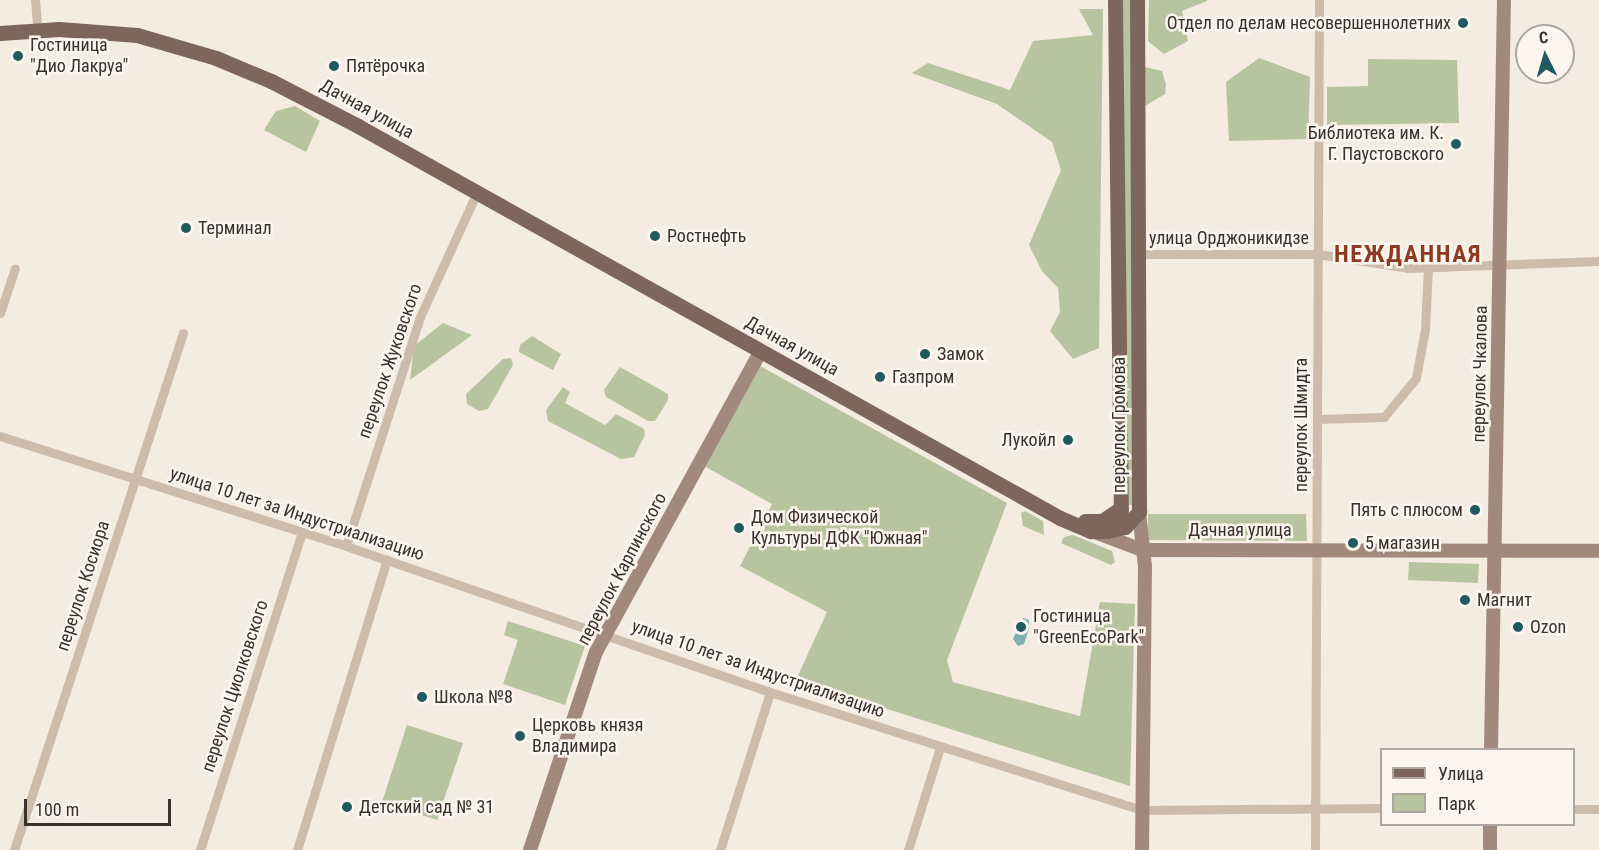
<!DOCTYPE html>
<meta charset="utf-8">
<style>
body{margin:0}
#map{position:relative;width:1599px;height:850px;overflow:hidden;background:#f4ebe1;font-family:"Roboto Condensed",sans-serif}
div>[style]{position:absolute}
.green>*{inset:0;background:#b8c4a0}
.water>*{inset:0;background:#7fb0b2}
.street>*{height:9px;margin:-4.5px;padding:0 4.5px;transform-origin:4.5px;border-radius:4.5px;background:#cdbbac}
.secondary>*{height:14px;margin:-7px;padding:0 7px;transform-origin:7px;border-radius:7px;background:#a18a7d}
.primary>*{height:15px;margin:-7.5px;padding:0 7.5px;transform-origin:7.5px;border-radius:7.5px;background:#7d675c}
.dots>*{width:16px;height:16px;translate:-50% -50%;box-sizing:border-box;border:3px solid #fbf5ee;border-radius:50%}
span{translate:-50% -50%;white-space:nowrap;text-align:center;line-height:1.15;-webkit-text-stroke:5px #fbf5ee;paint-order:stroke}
.poi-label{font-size:18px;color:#3b302b}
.right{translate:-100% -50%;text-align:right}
.left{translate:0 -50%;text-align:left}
.street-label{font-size:18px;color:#3b302b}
.district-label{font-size:24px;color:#8c3b22;font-weight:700;letter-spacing:1.5px}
.legend{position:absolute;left:1380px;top:748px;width:195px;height:78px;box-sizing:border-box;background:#fbf5ee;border:2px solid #aea6a0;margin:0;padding:8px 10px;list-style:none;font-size:18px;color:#3b302b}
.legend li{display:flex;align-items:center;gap:12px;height:30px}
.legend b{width:30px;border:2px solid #aea6a0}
.north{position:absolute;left:1515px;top:24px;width:60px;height:60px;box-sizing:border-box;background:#fbf5ee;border:2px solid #aea6a0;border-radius:50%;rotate:355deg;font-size:16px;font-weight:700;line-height:24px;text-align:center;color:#3b302b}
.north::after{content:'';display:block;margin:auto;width:21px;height:27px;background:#1f5a5e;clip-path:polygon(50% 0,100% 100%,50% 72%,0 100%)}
.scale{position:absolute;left:24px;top:799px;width:147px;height:27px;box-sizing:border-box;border:3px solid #3b302b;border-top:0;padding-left:8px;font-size:18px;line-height:21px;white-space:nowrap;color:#3b302b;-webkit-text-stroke:4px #fbf5ee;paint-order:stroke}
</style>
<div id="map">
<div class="green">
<i style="clip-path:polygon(1123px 0,1132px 0,1135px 505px,1126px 505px)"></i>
<i style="clip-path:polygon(1149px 0,1207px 0,1207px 1px,1182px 11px,1188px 41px,1164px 54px,1148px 41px)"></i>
<i style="clip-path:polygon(1079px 9px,1103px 9px,1099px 348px,1073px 359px,1050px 331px,1060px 312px,1058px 288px,1042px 271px,1029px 245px,1061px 170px,1052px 142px,997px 104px,912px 73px,928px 63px,1010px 90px,1033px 41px,1093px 35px)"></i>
<i style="clip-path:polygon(1259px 58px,1310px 77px,1308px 139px,1229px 141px,1226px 82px)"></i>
<i style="clip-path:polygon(1368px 59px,1457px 60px,1459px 123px,1327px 125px,1327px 87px,1368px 86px)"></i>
<i style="clip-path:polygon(1145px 67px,1162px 71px,1166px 84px,1165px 94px,1145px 106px)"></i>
<i style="clip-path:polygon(295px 106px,320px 121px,306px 152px,264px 130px,276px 111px)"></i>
<i style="clip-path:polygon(443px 323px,472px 335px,410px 380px,414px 346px)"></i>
<i style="clip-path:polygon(532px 336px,561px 354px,553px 370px,519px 352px,520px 345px)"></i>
<i style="clip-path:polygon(511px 358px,513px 365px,488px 409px,479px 411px,467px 404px,466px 394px,503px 359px)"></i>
<i style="clip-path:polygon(760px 366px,1007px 503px,947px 660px,953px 682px,1080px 716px,1100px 602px,1135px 604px,1130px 786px,796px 680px,827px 612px,740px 566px,772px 504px,704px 466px)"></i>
<i style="clip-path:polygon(620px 367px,668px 394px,668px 400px,655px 421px,648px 421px,606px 397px,604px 390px)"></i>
<i style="clip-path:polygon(563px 387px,570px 392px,565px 403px,605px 425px,616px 414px,644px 429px,645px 435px,634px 457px,621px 459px,548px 421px,546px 410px)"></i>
<i style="clip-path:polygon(1025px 511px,1043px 521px,1044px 535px,1023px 526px,1021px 513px)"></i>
<i style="clip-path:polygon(1148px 514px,1306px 514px,1307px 541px,1148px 540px)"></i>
<i style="clip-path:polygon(1073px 535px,1112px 551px,1115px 562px,1111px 565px,1061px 543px,1064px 537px)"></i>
<i style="clip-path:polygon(1409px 562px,1479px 564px,1478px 583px,1408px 580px)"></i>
<i style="clip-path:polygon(508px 621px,585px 646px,565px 705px,503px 684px,518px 640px,504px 635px)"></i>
<i style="clip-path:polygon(407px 725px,463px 743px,437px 820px,382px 802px)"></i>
</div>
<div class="water">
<i style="clip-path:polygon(1023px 618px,1029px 620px,1029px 629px,1024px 644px,1018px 646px,1013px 639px)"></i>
</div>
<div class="street">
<i style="left:35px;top:0;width:22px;rotate:85deg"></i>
<i style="left:1137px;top:254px;width:181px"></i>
<i style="left:1318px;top:254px;width:91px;rotate:8.8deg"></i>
<i style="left:1408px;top:268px;width:191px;rotate:-2.1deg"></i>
<i style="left:0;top:313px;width:47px;rotate:-71.6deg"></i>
<i style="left:1317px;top:419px;width:67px;rotate:-1.7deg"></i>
<i style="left:1384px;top:417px;width:50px;rotate:-50.6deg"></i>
<i style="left:1416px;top:378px;width:50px;rotate:-79.6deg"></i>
<i style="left:1425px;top:329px;width:62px;rotate:-87.2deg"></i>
<i style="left:0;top:436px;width:363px;rotate:17.6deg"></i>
<i style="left:346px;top:546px;width:448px;rotate:19deg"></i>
<i style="left:770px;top:692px;width:390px;rotate:17.6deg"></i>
<i style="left:1142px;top:810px;width:240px;rotate:-0.5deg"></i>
<i style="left:346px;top:546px;width:241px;rotate:-72.1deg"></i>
<i style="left:420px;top:317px;width:137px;rotate:-65.5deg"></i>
<i style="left:1574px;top:809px;width:25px"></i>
<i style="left:14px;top:850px;width:544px;rotate:-71.9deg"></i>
<i style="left:200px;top:850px;width:334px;rotate:-72.2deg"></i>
<i style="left:297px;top:850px;width:304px;rotate:-72.8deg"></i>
<i style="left:720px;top:850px;width:166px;rotate:-72.4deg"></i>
<i style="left:908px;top:850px;width:108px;rotate:-72.7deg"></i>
<i style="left:1315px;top:850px;width:850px;rotate:-89.73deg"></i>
</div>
<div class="secondary">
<i style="left:1139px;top:512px;width:54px;rotate:83.7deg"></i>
<i style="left:1145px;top:566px;width:284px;rotate:90.6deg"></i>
<i style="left:1092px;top:531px;width:53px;rotate:20.8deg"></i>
<i style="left:1142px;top:550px;width:457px;rotate:0.1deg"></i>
<i style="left:1491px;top:750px;width:750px;rotate:-89.01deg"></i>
<i style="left:530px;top:850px;width:209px;rotate:-71.6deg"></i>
<i style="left:596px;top:652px;width:343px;rotate:-61.3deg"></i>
<i style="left:1490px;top:850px;width:26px;rotate:-90deg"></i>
</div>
<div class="primary">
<i style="left:1115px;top:0;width:519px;rotate:89.34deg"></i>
<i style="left:0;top:33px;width:59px;rotate:-3.9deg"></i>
<i style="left:59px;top:29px;width:78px;rotate:4.4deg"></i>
<i style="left:137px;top:35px;width:82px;rotate:16.2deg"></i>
<i style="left:216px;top:58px;width:60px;rotate:22.7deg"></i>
<i style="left:271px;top:81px;width:98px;rotate:27.3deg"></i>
<i style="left:358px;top:126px;width:804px;rotate:29.18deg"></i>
<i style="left:1060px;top:518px;width:34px;rotate:23deg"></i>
<i style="left:1091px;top:531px;width:16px"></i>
<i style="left:1107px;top:531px;width:18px;rotate:-13deg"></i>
<i style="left:1125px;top:527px;width:21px;rotate:-47deg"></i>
<i style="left:1139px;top:512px;width:512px;rotate:-90.22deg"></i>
<i style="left:1085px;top:521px;width:17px"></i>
<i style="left:1102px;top:521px;width:22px;rotate:-34deg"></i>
</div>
<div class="dots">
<i style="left:1463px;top:23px;background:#1f5a5e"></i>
<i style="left:18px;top:56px;background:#1f5a5e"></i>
<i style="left:334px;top:66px;background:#1f5a5e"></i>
<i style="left:1456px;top:144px;background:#1f5a5e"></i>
<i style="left:186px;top:228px;background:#1f5a5e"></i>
<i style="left:655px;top:236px;background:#1f5a5e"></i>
<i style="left:925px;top:354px;background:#1f5a5e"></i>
<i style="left:880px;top:377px;background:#1f5a5e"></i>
<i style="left:1068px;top:440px;background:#1f5a5e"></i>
<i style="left:1475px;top:510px;background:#1f5a5e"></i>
<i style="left:739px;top:528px;background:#1f5a5e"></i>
<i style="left:1353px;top:543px;background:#1f5a5e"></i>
<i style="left:1465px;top:600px;background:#1f5a5e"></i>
<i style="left:1021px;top:627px;background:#1f5a5e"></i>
<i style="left:1518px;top:627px;background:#1f5a5e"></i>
<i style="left:422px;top:697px;background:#1f5a5e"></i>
<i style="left:520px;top:736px;background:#1f5a5e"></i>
<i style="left:347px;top:807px;background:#1f5a5e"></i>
</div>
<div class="poi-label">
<span class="right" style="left:1451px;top:23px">Отдел по делам несовершеннолетних</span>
<span class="left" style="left:30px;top:56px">Гостиница<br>"Дио Лакруа"</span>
<span class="left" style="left:346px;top:66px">Пятёрочка</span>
<span class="right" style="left:1444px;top:144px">Библиотека им. К.<br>Г. Паустовского</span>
<span class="left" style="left:198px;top:228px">Терминал</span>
<span class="left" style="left:667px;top:236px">Ростнефть</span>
<span class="left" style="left:937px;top:354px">Замок</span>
<span class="left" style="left:892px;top:377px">Газпром</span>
<span class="right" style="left:1056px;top:440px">Лукойл</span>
<span class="right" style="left:1463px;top:510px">Пять с плюсом</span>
<span class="left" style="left:751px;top:528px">Дом Физической<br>Культуры ДФК "Южная"</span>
<span class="left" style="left:1365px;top:543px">5 магазин</span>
<span class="left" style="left:1477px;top:600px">Магнит</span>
<span class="left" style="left:1033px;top:627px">Гостиница<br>"GreenEcoPark"</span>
<span class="left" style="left:1530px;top:627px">Ozon</span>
<span class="left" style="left:434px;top:697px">Школа №8</span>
<span class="left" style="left:532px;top:736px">Церковь князя<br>Владимира</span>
<span class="left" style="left:359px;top:807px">Детский сад № 31</span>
</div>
<div class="street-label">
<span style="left:367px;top:109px;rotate:29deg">Дачная улица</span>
<span style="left:1229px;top:238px">улица Орджоникидзе</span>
<span style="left:792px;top:346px;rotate:29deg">Дачная улица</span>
<span style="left:390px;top:361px;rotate:-71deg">переулок Жуковского</span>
<span style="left:1480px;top:374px;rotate:-89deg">переулок Чкалова</span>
<span style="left:1119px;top:425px;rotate:-90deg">переулок Громова</span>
<span style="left:1301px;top:425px;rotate:-90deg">переулок Шмидта</span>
<span style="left:297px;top:514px;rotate:18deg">улица 10 лет за Индустриализацию</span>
<span style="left:1240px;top:530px">Дачная улица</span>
<span style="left:622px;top:569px;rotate:-62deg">переулок Карпинского</span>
<span style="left:83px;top:586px;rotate:-72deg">переулок Косиора</span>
<span style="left:758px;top:669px;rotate:19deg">улица 10 лет за Индустриализацию</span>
<span style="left:235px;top:686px;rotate:-72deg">переулок Циолковского</span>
</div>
<div class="district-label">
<span style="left:1408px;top:255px">НЕЖДАННАЯ</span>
</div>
<ul class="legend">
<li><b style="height:8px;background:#7d675c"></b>Улица</li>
<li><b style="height:16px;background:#b8c4a0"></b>Парк</li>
</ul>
<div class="north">С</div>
<div class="scale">100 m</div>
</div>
